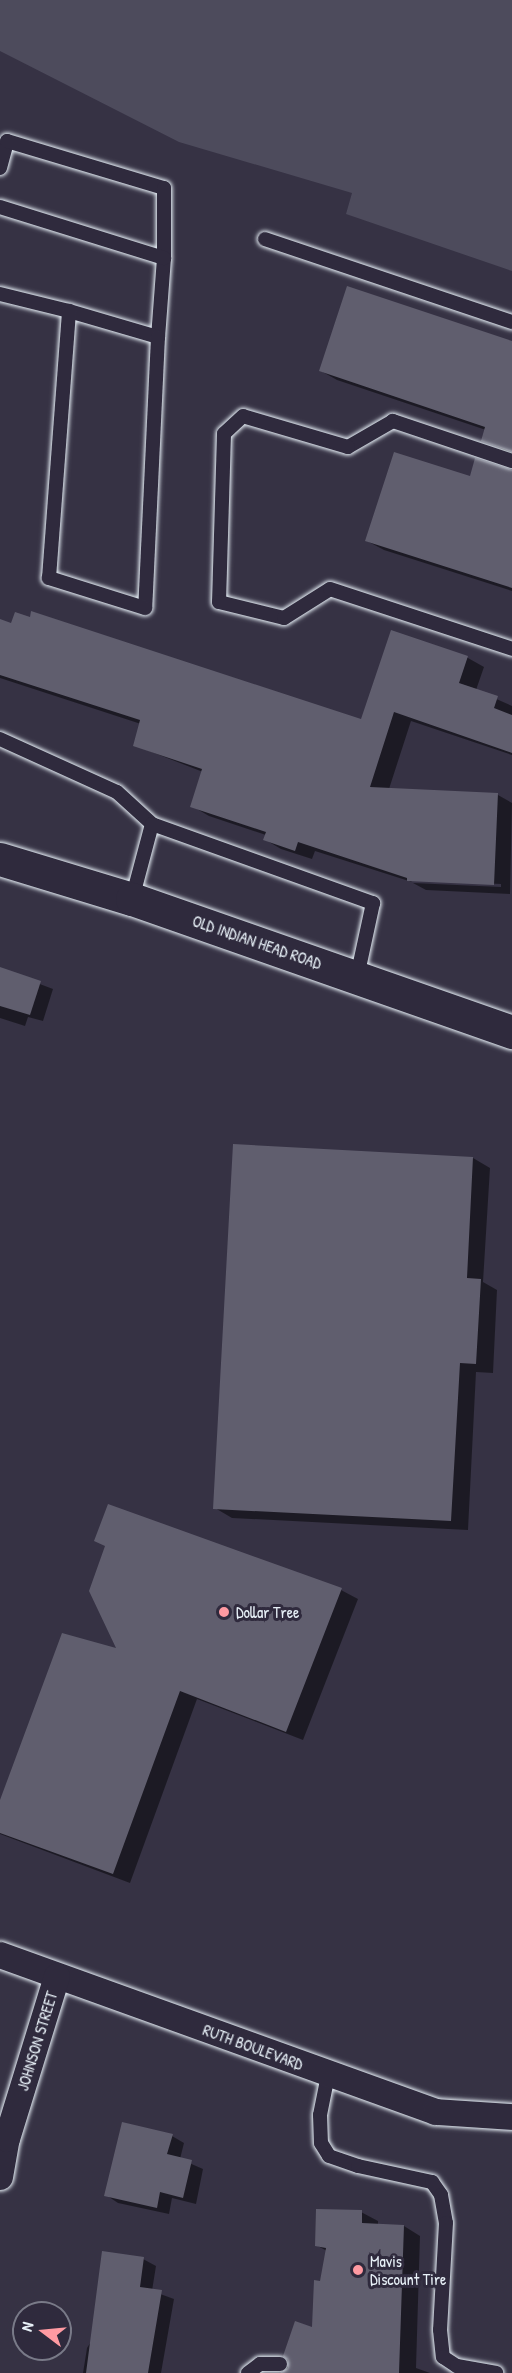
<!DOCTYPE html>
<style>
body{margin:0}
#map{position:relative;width:512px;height:2373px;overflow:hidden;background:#363244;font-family:"Patrick Hand",sans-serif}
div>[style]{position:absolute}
.green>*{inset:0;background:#4d4b5c}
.shadow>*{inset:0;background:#0007}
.building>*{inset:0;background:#605e6e}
.roads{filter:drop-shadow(0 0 2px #e8f1f8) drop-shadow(0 0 2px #e8f1f8)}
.lane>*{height:14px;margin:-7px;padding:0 7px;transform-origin:7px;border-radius:7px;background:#2f2a3d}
.street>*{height:26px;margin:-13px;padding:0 13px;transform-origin:13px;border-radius:13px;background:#2f2a3d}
.secondary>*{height:33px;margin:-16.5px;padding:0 16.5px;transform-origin:16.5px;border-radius:16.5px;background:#2f2a3d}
.dots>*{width:16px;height:16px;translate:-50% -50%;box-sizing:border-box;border:3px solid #2f2a3d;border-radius:50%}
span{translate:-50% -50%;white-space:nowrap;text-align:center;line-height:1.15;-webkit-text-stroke:6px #2f2a3d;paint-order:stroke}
.street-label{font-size:16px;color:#e8f1f8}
.poi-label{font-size:16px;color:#e8f1f8}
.left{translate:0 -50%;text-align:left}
.north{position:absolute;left:12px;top:2301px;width:60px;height:60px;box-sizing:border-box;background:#2f2a3d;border:2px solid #797a88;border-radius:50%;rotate:286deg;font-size:16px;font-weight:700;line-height:24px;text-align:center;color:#e8f1f8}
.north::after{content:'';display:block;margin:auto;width:21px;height:27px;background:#ff9aa2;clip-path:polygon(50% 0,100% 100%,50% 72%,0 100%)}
</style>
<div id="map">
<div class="green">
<i style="clip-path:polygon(0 0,512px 0,512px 271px,346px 214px,352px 193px,179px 142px,0 51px)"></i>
</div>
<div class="shadow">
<i style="clip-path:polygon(512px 343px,512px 454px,483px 440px,486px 430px,337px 380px,321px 371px)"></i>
<i style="clip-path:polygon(512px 473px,512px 591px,384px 550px,367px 541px,471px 478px)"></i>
<i style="clip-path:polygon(0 621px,362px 721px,392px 632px,468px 658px,484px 667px,476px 690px,512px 706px,512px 755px,411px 721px,389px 789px,498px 795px,512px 803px,510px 894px,426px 890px,413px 883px,501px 887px,501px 884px,410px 880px,412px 882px,315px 851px,312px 859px,281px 849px,264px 839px,266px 835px,209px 816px,192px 806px,203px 772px,134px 745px,141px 724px,0 678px)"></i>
<i style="clip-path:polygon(0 969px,53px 989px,43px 1021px,28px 1017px,25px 1026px,0 1018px)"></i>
<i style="clip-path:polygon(473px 1158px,490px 1168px,483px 1282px,497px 1290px,493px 1373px,476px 1372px,468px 1530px,232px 1518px,215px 1508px)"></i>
<i style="clip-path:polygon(341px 1590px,358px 1599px,303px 1740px,197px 1699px,130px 1883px,0 1834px,0 1805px,119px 1651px)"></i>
<i style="clip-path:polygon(172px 2136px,184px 2143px,180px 2159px,203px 2169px,196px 2204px,172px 2198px,169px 2214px,118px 2203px,106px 2195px)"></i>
<i style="clip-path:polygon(361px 2212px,378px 2221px,378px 2225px,404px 2226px,420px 2236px,416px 2368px,430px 2373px,283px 2373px,314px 2329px,327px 2251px,316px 2245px)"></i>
<i style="clip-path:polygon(143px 2259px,156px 2266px,152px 2291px,174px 2299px,161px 2373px,83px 2373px,87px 2348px)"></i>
</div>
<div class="building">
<i style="clip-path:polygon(347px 286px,512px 341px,512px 452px,481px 441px,485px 427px,319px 371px)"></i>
<i style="clip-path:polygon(394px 452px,470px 476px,475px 458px,512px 470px,512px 588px,365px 541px)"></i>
<i style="clip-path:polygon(31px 611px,361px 719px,391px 630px,468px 656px,459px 683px,498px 696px,494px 708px,512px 715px,512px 753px,394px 712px,370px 787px,498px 793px,494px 885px,407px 881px,407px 878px,298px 842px,295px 851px,263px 840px,266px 832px,190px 807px,202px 769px,133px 746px,140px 720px,0 675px,0 619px,11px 623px,15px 612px,30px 617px)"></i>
<i style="clip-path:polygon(0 967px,41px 981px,30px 1015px,0 1006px)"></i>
<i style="clip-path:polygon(233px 1144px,473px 1157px,467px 1278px,481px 1279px,476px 1364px,460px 1363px,451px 1521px,213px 1509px)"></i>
<i style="clip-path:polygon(108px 1504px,342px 1588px,286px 1732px,180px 1691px,113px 1874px,0 1833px,0 1800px,62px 1633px,116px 1648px,89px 1591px,105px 1546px,94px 1541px)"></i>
<i style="clip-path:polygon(122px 2122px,173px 2134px,167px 2154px,192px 2160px,183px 2198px,160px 2192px,157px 2208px,104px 2196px)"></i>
<i style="clip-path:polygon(316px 2209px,362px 2210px,362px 2223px,404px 2225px,399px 2373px,280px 2373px,288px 2368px,288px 2360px,283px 2356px,295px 2321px,312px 2327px,314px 2280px,320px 2281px,326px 2248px,315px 2246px)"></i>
<i style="clip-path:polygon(102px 2251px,144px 2257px,140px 2287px,162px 2290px,148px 2373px,86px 2373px)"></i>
</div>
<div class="roads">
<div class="lane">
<i style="left:0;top:168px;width:28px;rotate:-75deg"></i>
<i style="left:7px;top:141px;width:164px;rotate:16.7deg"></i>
<i style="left:164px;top:188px;width:70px;rotate:90deg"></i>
<i style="left:164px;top:258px;width:79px;rotate:94.3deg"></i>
<i style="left:0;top:207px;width:172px;rotate:17.3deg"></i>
<i style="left:265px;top:239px;width:261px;rotate:18.6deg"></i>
<i style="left:0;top:294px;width:71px;rotate:13.8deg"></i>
<i style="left:69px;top:311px;width:93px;rotate:16.3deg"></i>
<i style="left:158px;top:337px;width:271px;rotate:92.7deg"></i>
<i style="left:145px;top:608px;width:101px;rotate:-162.6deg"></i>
<i style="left:49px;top:578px;width:268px;rotate:-85.7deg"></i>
<i style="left:512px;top:461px;width:126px;rotate:-161.4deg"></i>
<i style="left:393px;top:421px;width:52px;rotate:150deg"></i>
<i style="left:348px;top:447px;width:109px;rotate:-163.6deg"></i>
<i style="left:243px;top:416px;width:26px;rotate:137deg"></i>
<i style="left:224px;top:434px;width:168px;rotate:91.7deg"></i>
<i style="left:219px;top:602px;width:67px;rotate:13.8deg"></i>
<i style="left:284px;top:618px;width:54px;rotate:-32.2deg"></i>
<i style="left:330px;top:589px;width:192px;rotate:18.2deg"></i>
<i style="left:0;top:739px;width:128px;rotate:24.4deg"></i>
<i style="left:117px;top:792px;width:47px;rotate:42.4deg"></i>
<i style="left:152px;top:824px;width:78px;rotate:104.9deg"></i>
<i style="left:152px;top:824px;width:235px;rotate:19.7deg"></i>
<i style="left:373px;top:903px;width:76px;rotate:102.2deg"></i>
<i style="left:328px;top:2075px;width:41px;rotate:101.3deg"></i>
<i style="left:320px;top:2115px;width:28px;rotate:88deg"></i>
<i style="left:321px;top:2143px;width:15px;rotate:58deg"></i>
<i style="left:329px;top:2156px;width:31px;rotate:19deg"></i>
<i style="left:358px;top:2166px;width:76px;rotate:12.2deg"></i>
<i style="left:432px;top:2182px;width:16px;rotate:55deg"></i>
<i style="left:441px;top:2195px;width:28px;rotate:80deg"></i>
<i style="left:446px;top:2223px;width:107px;rotate:93.2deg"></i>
<i style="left:440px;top:2330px;width:27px;rotate:84deg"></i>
<i style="left:443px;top:2357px;width:17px;rotate:33deg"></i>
<i style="left:457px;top:2366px;width:40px;rotate:10deg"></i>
<i style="left:248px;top:2373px;width:15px;rotate:-37deg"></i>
<i style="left:260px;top:2364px;width:20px"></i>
</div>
<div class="street">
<i style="left:0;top:1955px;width:463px;rotate:19.8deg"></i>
<i style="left:436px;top:2112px;width:76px;rotate:3.8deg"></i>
<i style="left:0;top:2177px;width:39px;rotate:-80deg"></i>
<i style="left:7px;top:2139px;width:170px;rotate:-72.9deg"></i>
</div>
<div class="secondary">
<i style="left:0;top:859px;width:138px;rotate:16.9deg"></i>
<i style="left:132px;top:899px;width:403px;rotate:19.3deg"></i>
</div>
</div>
<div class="dots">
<i style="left:224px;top:1612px;background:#ff9aa2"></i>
<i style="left:358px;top:2270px;background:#ff9aa2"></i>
</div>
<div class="street-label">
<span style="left:257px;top:942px;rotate:19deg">OLD INDIAN HEAD ROAD</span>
<span style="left:37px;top:2041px;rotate:-73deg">JOHNSON STREET</span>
<span style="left:253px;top:2047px;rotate:20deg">RUTH BOULEVARD</span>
</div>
<div class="poi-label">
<span class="left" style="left:236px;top:1612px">Dollar Tree</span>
<span class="left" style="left:370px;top:2270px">Mavis<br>Discount Tire</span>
</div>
<div class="north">N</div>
</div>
